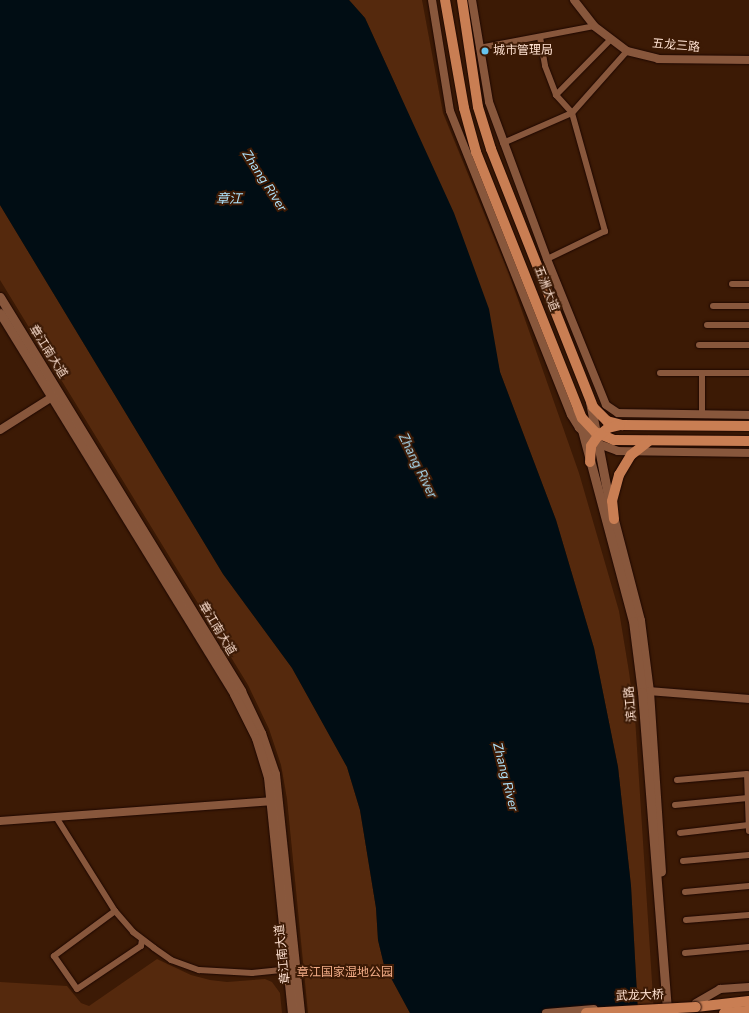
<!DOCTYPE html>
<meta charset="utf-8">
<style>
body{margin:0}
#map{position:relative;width:749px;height:1013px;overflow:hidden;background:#3c1a05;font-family:"Nunito Sans","Noto Sans SC",sans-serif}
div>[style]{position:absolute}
.green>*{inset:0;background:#55290d}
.water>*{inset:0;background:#010d14}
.roads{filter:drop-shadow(0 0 1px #1d0700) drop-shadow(0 0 1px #1d0700)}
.minor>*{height:6px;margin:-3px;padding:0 3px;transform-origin:3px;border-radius:3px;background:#88573c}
.tertiary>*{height:8px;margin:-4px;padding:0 4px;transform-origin:4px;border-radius:4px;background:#88573c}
.secondary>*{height:9px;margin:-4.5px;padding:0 4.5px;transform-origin:4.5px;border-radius:4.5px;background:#88573c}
.primary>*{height:10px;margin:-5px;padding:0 5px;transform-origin:5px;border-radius:5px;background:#c97e53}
.bridges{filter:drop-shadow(0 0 1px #1d0700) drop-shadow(0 0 1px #1d0700)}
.tertiary-bridge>*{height:8px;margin:-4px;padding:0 4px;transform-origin:4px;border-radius:4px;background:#88573c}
.primary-bridge>*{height:10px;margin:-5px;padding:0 5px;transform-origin:5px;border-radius:5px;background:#c97e53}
.dots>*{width:11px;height:11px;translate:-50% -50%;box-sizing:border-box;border:2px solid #3c1a05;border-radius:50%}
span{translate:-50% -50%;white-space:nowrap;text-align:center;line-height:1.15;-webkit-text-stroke:4px #3c1a05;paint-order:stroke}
.street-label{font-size:12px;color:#fee1d1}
.poi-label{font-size:12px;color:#fee1d1}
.left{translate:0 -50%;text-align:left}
.park-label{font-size:12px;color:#f2ac87}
.water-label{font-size:13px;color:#b0e5fe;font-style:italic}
</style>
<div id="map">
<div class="green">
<i style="clip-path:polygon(349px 0,422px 0,443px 113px,509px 274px,579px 473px,619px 611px,629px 672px,635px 717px,654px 1013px,638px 1013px,631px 886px,618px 767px,594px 648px,556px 520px,500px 372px,494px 346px,396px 86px,365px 18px)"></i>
<i style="clip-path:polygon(0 205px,223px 574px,292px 668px,347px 767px,360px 810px,376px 908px,378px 940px,384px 965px,410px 1013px,308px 1013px,287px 799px,281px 765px,269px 729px,248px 685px,0 280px)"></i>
<i style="clip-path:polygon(157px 959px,191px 975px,210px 980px,227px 982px,265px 979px,272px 982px,280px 993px,282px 1013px,0 1013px,0 982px,67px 986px,81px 1003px,89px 1006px)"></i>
</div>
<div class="water">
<i style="clip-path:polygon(0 0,349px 0,365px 18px,454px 213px,489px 309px,500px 372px,556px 520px,594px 648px,618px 767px,631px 886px,638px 1013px,410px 1013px,384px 965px,378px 940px,376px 908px,360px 810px,347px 767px,292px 668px,223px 574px,0 205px)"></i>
</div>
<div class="roads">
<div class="minor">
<i style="left:540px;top:37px;width:29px;rotate:80deg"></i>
<i style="left:545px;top:66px;width:31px;rotate:69deg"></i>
<i style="left:556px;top:95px;width:24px;rotate:48deg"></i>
<i style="left:572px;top:113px;width:123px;rotate:74.4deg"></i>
<i style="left:605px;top:231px;width:64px;rotate:154.2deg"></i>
<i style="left:479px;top:48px;width:117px;rotate:-10.8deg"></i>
<i style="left:556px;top:95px;width:78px;rotate:-45.5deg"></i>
<i style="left:503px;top:143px;width:75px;rotate:-23.5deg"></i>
<i style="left:572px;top:113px;width:83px;rotate:-48.4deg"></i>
<i style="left:732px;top:284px;width:17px"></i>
<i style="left:713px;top:306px;width:36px"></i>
<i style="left:707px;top:325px;width:42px"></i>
<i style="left:699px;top:345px;width:50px"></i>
<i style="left:660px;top:373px;width:89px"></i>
<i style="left:702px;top:415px;width:42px;rotate:-90deg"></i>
<i style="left:677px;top:780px;width:70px;rotate:-4.9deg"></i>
<i style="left:747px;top:774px;width:57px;rotate:88deg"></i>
<i style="left:675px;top:805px;width:73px;rotate:-5.5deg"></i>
<i style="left:56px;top:817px;width:111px;rotate:57.9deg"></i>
<i style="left:115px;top:911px;width:28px;rotate:49deg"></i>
<i style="left:133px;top:932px;width:26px;rotate:37deg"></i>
<i style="left:154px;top:948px;width:21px;rotate:35deg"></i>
<i style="left:171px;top:960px;width:30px;rotate:20deg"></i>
<i style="left:199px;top:970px;width:53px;rotate:3.2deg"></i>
<i style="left:252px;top:973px;width:39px;rotate:-6deg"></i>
<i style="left:680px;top:833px;width:69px;rotate:-6.6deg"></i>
<i style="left:683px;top:861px;width:66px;rotate:-5.2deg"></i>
<i style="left:685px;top:892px;width:64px;rotate:-5.4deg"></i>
<i style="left:115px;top:911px;width:76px;rotate:143.6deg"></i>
<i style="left:54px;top:956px;width:40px;rotate:55.1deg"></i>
<i style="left:77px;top:989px;width:77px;rotate:-33.9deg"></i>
<i style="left:141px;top:946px;width:6px;rotate:-81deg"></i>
<i style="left:686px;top:920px;width:63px;rotate:-4.5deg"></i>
<i style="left:685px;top:953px;width:64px;rotate:-5.4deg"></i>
</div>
<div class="tertiary">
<i style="left:432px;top:0;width:112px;rotate:80.8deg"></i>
<i style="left:450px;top:111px;width:327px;rotate:68.3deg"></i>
<i style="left:571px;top:415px;width:15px;rotate:58deg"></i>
<i style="left:579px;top:428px;width:23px;rotate:41deg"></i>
<i style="left:596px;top:443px;width:23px;rotate:20deg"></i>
<i style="left:618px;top:451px;width:131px;rotate:0.9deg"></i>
<i style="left:472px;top:0;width:103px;rotate:80.5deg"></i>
<i style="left:489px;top:102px;width:167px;rotate:69.7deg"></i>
<i style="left:547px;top:259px;width:157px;rotate:68deg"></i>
<i style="left:606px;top:405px;width:14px;rotate:34deg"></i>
<i style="left:618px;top:413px;width:131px;rotate:0.9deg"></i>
<i style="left:574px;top:0;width:33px;rotate:52deg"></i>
<i style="left:594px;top:26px;width:41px;rotate:37.1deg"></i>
<i style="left:627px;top:51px;width:32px;rotate:14deg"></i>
<i style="left:658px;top:59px;width:91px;rotate:0.6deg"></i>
<i style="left:0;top:430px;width:67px;rotate:-32.3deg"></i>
<i style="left:649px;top:691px;width:100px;rotate:4.6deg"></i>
<i style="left:0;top:821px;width:271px;rotate:-4.2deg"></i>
<i style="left:696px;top:1003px;width:28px;rotate:-30deg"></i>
<i style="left:720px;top:989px;width:29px;rotate:-4deg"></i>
</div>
<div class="secondary">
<i style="left:0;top:297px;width:462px;rotate:58.5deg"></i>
<i style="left:241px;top:691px;width:47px;rotate:64.5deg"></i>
<i style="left:261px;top:733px;width:43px;rotate:71.1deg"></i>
<i style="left:275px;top:774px;width:240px;rotate:84deg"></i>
<i style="left:0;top:313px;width:447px;rotate:58.4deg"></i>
<i style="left:234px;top:694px;width:49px;rotate:63.4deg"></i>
<i style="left:256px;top:738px;width:41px;rotate:72.9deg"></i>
<i style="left:268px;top:777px;width:237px;rotate:84.2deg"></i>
<i style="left:590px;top:402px;width:101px;rotate:79.1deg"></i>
<i style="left:609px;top:501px;width:123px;rotate:75.4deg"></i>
<i style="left:640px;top:620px;width:72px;rotate:82.8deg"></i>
<i style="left:649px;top:691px;width:181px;rotate:86.2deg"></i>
<i style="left:577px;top:411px;width:217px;rotate:75.1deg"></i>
<i style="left:633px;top:621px;width:72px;rotate:82.8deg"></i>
<i style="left:642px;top:692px;width:322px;rotate:85.5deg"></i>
</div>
<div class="primary">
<i style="left:445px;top:0;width:110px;rotate:80deg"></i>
<i style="left:464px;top:108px;width:46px;rotate:74.7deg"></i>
<i style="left:476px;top:152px;width:286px;rotate:68.3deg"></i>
<i style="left:582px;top:418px;width:19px;rotate:47deg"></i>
<i style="left:595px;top:432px;width:21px;rotate:23deg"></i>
<i style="left:614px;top:440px;width:135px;rotate:0.4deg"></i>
<i style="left:462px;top:0;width:108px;rotate:81.5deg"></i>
<i style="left:478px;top:107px;width:44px;rotate:72.8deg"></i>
<i style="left:491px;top:149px;width:277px;rotate:68.4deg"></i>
<i style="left:593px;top:407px;width:20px;rotate:45deg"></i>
<i style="left:607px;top:421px;width:16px;rotate:15deg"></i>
<i style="left:622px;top:425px;width:127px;rotate:0.5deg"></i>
<i style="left:590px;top:462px;width:16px;rotate:-86deg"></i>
<i style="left:591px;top:446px;width:11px;rotate:-56deg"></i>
<i style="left:597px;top:437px;width:14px;rotate:-39deg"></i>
<i style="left:608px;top:428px;width:12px;rotate:-14deg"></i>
<i style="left:614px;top:519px;width:18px;rotate:-96deg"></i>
<i style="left:612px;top:501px;width:27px;rotate:-75deg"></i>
<i style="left:619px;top:475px;width:23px;rotate:-59deg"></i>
<i style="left:631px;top:455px;width:23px;rotate:-38deg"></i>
<i style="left:696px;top:1007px;width:53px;rotate:-6.5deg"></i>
<i style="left:724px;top:1013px;width:25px;rotate:-5deg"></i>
</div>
</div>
<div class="bridges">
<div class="tertiary-bridge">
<i style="left:546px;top:1013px;width:48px;rotate:-4.8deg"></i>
</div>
<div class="primary-bridge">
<i style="left:586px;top:1013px;width:110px;rotate:-3.1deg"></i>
</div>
</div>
<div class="dots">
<i style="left:485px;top:51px;background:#66c4ef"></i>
</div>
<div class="street-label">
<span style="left:676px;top:46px;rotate:5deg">五龙三路</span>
<span style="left:546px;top:289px;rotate:69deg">五洲大道</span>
<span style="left:48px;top:352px;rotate:58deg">章江南大道</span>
<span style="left:217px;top:629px;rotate:59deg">章江南大道</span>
<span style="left:631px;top:704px;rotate:-95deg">滨江路</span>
<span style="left:283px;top:954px;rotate:-96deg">章江南大道</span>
<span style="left:640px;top:996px;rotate:-2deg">武龙大桥</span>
</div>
<div class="poi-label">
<span class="left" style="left:493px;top:51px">城市管理局</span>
</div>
<div class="park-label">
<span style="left:345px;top:973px">章江国家湿地公园</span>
</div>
<div class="water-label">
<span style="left:264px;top:181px;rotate:57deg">Zhang River</span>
<span style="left:229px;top:199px">章江</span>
<span style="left:417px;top:466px;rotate:64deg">Zhang River</span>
<span style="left:505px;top:777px;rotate:76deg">Zhang River</span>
</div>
</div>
